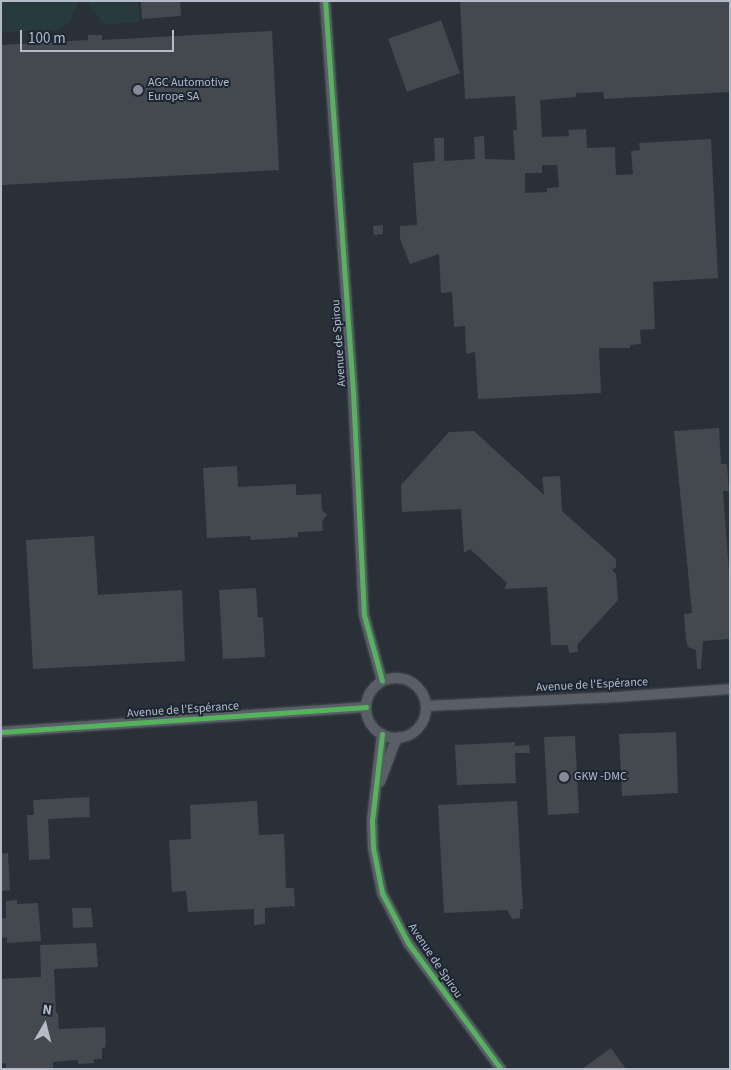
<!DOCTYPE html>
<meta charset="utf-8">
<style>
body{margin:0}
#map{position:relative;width:731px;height:1070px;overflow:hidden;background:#2a3038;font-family:"Source Sans 3",sans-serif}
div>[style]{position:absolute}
.green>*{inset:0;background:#273a3e}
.building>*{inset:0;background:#444950}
.roads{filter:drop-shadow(0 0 1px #484c53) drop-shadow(0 0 1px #484c53)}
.minor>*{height:10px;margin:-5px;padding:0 5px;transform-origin:5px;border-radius:5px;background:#5a5e66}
.minor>.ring{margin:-5px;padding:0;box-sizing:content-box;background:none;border:10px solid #5a5e66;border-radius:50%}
.cycleway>*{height:5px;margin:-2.5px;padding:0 2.5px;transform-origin:2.5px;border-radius:2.5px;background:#56b35d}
.dots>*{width:14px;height:14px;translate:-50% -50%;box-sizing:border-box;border:2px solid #1d2633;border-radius:50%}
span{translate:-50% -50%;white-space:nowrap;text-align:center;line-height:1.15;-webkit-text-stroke:4px #1d2633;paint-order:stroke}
.poi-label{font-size:12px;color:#b4bcc9}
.left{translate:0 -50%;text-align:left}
.street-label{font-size:12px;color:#b4bcc9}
.frame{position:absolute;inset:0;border:2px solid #b4bcc9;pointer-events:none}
.north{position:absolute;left:20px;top:1000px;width:50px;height:50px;-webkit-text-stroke:4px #1d2633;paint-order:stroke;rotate:8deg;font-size:14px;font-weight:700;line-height:20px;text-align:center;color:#b4bcc9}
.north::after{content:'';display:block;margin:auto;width:18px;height:22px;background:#b4bcc9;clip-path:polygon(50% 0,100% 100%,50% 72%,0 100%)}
.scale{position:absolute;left:20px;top:30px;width:154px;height:22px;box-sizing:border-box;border:2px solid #b4bcc9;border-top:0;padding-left:6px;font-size:15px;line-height:18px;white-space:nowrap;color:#b4bcc9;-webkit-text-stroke:4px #1d2633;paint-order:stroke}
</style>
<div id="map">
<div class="green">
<i style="clip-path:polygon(1px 1px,78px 1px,78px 3px,69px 23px,59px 30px,1px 32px)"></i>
<i style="clip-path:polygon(89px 1px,138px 1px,139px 22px,105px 25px,89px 6px)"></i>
</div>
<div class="building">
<i style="clip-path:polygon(141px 1px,180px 1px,181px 16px,142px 19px)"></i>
<i style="clip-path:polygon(evenodd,460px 1px,730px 1px,730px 92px,604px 99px,603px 92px,576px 93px,576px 97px,540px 100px,542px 137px,569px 136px,568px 130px,586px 129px,587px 148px,615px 147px,616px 175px,633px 174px,631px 151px,640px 150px,639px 143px,711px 139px,718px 278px,653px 282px,655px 329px,640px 330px,641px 344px,630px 345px,630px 348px,599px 348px,601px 393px,478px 399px,475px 352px,466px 354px,465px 326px,454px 327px,452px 292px,441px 293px,439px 254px,410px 264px,400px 239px,400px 226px,417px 225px,413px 163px,435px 161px,434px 138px,444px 138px,444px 161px,475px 159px,474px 137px,484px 136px,485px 159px,515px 160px,513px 130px,517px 130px,515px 96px,465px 99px,460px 1px,542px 165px,557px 165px,559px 187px,547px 188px,547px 192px,525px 193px,525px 173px,542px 173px,542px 165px)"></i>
<i style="clip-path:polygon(441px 20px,460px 73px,407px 92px,388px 39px)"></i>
<i style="clip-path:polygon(272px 31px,279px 170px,2px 185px,1px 45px,88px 40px,88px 35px,102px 35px,102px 40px)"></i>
<i style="clip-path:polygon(383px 225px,383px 234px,374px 235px,373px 226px)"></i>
<i style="clip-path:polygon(719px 428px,721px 464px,727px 464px,729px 491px,723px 491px,730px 586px,730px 639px,703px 641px,701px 669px,697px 669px,696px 650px,688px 647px,686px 639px,684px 614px,692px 613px,674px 431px)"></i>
<i style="clip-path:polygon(474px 431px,544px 495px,542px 477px,560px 476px,562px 511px,616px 559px,616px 567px,612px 570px,616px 574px,618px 600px,577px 645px,578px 652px,569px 653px,568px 645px,551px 645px,547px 587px,504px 589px,507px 583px,470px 549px,464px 553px,461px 509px,402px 512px,401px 485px,449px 432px)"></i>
<i style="clip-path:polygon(237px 466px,238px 487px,296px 484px,296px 495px,321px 494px,322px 510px,327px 515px,322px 521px,323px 531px,298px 532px,298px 537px,251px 540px,250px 536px,207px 538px,203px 468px)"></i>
<i style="clip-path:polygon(94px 536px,98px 595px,182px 590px,185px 661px,33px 669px,26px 540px)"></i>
<i style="clip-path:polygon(256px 588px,258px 618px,263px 617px,265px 657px,223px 659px,219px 590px)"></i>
<i style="clip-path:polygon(676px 732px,678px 793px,622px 796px,619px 734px)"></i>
<i style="clip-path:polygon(575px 736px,579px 813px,548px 815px,544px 737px)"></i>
<i style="clip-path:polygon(515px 742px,515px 746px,529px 745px,530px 753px,515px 753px,516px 783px,457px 785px,455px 745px)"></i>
<i style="clip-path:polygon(89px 797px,90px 817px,48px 819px,50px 859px,29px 860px,27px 815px,34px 815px,33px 800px)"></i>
<i style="clip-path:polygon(257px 801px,259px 835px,284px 834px,286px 888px,294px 888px,295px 906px,265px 908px,265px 924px,254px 925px,254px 909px,188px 912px,186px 891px,172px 892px,169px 840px,191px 839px,190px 805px)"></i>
<i style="clip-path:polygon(517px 801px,523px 909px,520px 909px,520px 918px,512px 919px,507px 910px,444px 913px,438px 805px)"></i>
<i style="clip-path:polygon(8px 853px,10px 890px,1px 891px,1px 854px)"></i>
<i style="clip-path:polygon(17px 900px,17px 904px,38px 903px,41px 941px,7px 943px,7px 937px,1px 938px,1px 919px,6px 918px,6px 901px)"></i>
<i style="clip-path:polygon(72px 908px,91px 908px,93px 927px,73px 928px)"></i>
<i style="clip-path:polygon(96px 943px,98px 967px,54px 969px,56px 1013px,58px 1013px,59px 1029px,105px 1027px,106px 1042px,105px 1048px,102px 1048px,102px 1059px,94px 1059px,94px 1063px,78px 1064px,78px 1060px,53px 1062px,53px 1069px,6px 1069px,6px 1063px,1px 1064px,1px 979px,41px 977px,40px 945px)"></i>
<i style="clip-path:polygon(611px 1048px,626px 1069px,582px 1069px)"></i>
</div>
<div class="roads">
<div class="minor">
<i style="left:325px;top:1px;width:392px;rotate:85.9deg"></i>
<i style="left:353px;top:392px;width:223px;rotate:87.2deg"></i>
<i style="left:364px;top:615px;width:68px;rotate:74.7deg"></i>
<i class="ring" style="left:366px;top:678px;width:50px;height:50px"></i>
<i style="left:426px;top:706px;width:191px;rotate:-2.7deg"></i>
<i style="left:617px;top:697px;width:113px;rotate:-4deg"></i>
<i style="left:1px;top:732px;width:366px;rotate:-3.9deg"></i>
<i style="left:382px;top:734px;width:87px;rotate:96.6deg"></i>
<i style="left:372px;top:820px;width:28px;rotate:88deg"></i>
<i style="left:373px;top:848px;width:46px;rotate:78.7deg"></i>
<i style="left:382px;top:893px;width:56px;rotate:62.5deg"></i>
<i style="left:408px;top:943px;width:157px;rotate:53.6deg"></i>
<i style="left:380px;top:782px;width:43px;rotate:-69.4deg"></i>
<i style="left:395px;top:742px;width:6px;rotate:-51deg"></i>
</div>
</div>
<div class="cycleway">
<i style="left:325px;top:1px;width:392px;rotate:85.9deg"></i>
<i style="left:353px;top:392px;width:223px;rotate:87.2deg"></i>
<i style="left:364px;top:615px;width:68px;rotate:74.7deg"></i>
<i style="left:1px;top:732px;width:366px;rotate:-3.9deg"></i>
<i style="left:382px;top:734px;width:87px;rotate:96.6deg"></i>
<i style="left:372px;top:820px;width:28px;rotate:88deg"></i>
<i style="left:373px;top:848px;width:46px;rotate:78.7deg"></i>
<i style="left:382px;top:893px;width:56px;rotate:62.5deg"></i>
<i style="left:408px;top:943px;width:157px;rotate:53.6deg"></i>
</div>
<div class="dots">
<i style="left:138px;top:90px;background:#848b96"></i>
<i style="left:564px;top:777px;background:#848b96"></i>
</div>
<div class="poi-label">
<span class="left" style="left:148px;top:90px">AGC Automotive<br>Europe SA</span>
<span class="left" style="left:574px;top:777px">GKW -DMC</span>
</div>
<div class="street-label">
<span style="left:339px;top:343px;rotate:-94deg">Avenue de Spirou</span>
<span style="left:592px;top:685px;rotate:-3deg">Avenue de l'Espérance</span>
<span style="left:183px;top:710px;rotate:-4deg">Avenue de l'Espérance</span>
<span style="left:435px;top:961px;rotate:56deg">Avenue de Spirou</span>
</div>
<div class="frame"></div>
<div class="north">N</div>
<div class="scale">100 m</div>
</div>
